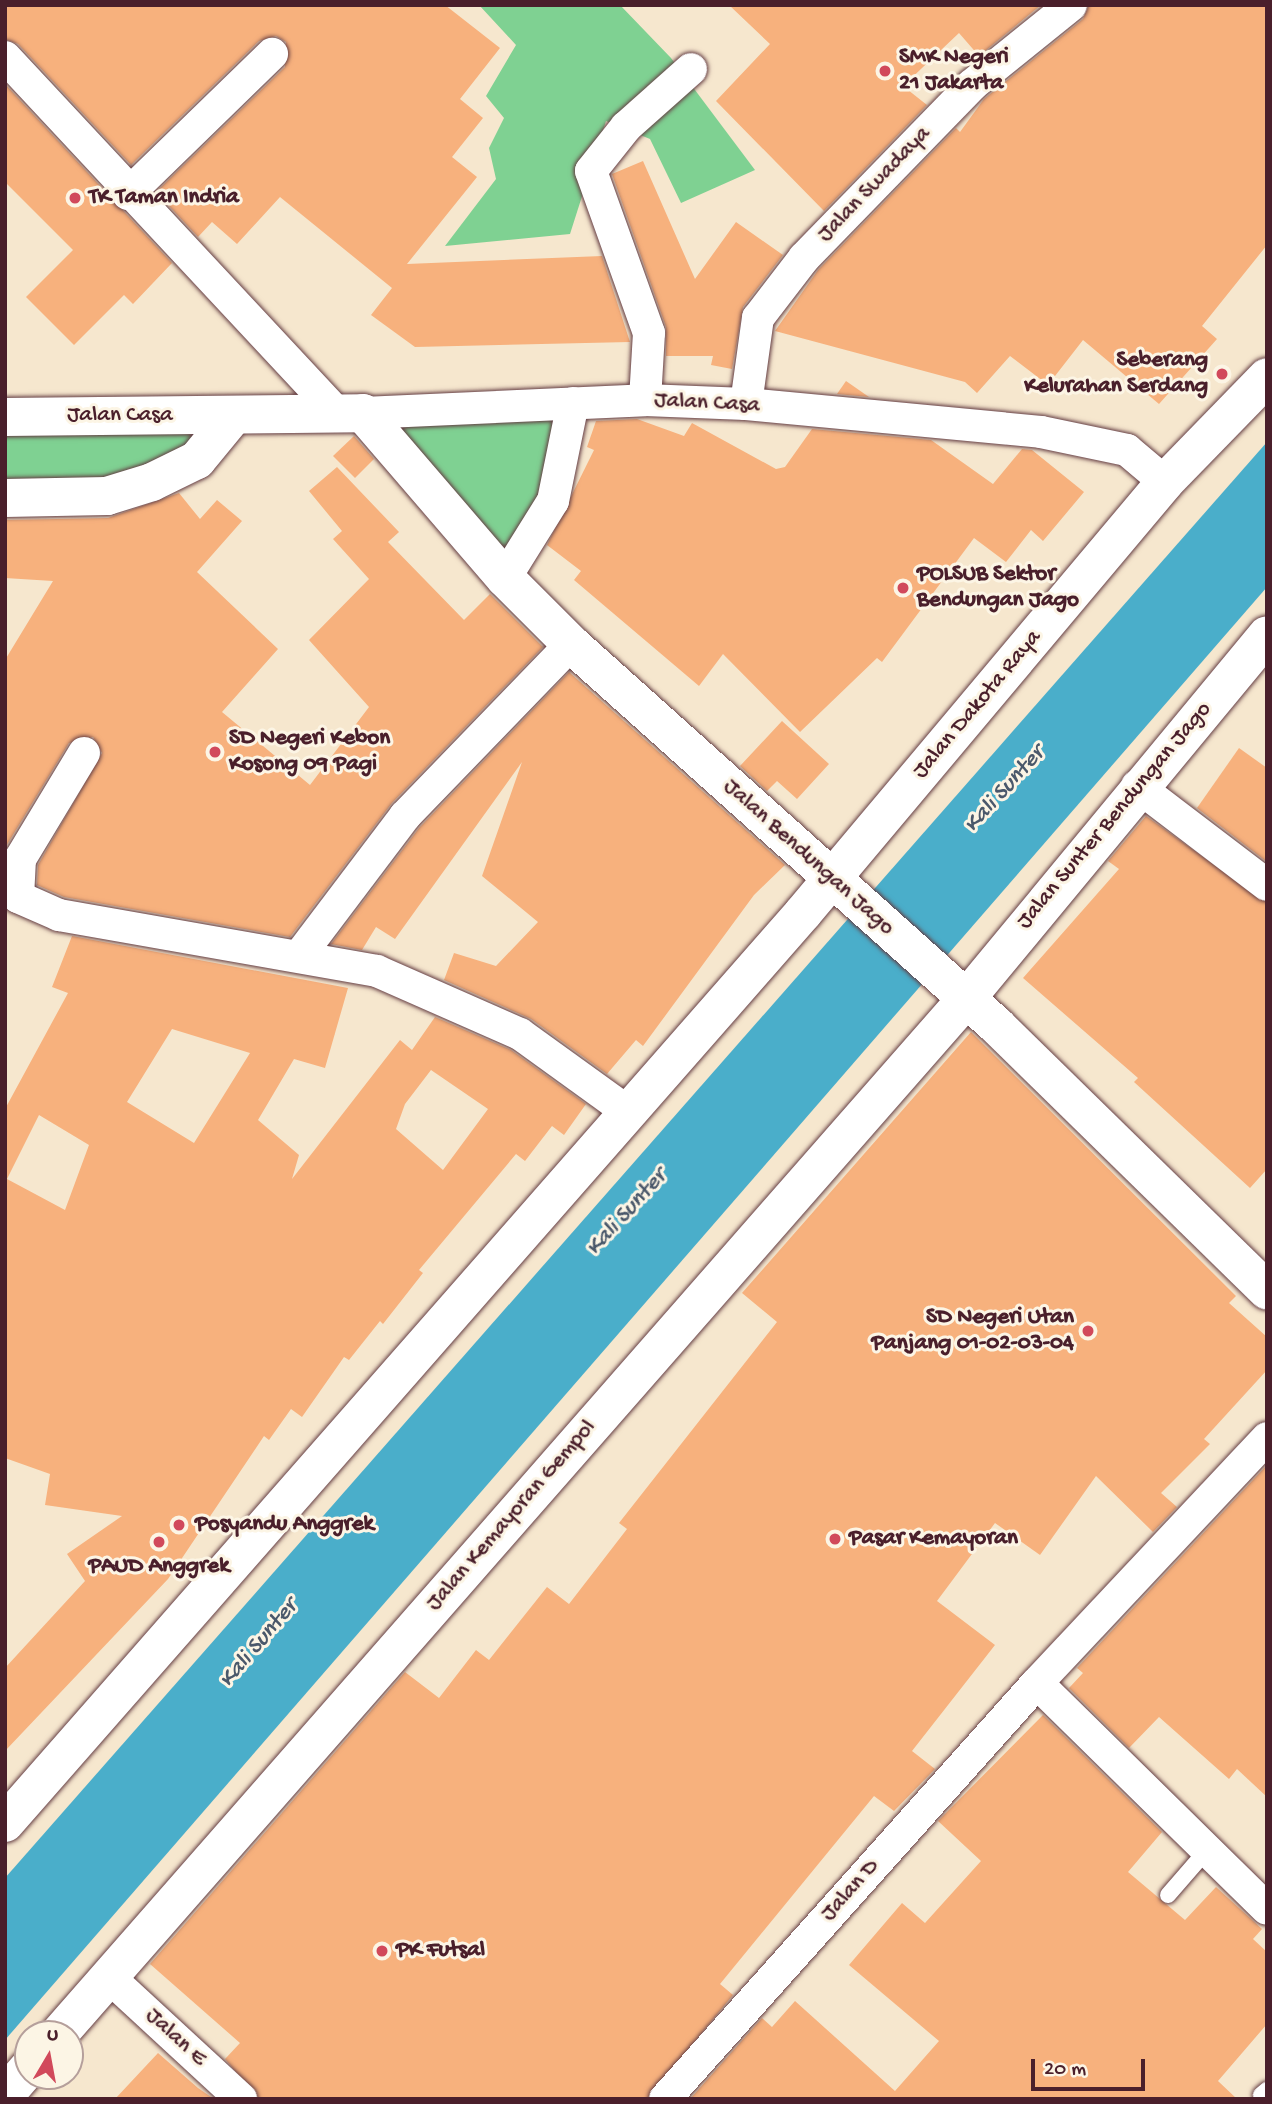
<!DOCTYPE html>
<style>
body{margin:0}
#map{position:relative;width:1272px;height:2104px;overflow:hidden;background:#f6e7ce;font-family:"Gochi Hand",sans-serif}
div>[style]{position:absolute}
.green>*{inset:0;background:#7fd192}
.water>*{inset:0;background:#4aaeca}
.building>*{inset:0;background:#f7b17d}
.roads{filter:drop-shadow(0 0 2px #643d43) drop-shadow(0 0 2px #643d43)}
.lane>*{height:16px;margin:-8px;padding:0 8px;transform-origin:8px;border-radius:8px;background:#fff}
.street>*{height:32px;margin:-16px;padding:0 16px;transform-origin:16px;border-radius:16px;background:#fff}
.secondary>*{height:38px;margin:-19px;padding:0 19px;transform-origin:19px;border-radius:19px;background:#fff}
.dots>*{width:19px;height:19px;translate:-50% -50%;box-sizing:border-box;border:4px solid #fcf5e5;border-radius:50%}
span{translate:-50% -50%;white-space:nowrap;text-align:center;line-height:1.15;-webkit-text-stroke:6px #fcf5e5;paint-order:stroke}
.poi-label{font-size:23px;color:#4a1f2b;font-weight:700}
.left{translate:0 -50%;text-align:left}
.right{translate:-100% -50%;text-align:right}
.street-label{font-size:23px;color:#4a1f2b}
.water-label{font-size:24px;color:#4a586b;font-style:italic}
.frame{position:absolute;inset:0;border:7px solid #4a1f2b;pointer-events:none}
.north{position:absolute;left:14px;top:2020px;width:70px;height:70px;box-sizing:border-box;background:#fcf5e5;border:2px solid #b59f9b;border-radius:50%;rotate:10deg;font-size:19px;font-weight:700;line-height:28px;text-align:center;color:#4a1f2b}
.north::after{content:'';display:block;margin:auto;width:24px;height:32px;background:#d1495b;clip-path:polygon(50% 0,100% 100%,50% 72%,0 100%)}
.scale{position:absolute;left:1031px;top:2059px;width:114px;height:32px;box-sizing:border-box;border:4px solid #4a1f2b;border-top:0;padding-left:9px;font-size:21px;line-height:24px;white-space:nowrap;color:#4a1f2b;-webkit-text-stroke:5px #fcf5e5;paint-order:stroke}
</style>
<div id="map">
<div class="green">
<i style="clip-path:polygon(479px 5px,620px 5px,671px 58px,755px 170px,681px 203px,650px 139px,606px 121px,570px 234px,445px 246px,496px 179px,489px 148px,504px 118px,486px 96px,516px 45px)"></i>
<i style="clip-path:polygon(573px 403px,553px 501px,505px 578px,363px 413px)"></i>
<i style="clip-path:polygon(234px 415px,197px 460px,5px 496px,5px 417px)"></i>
</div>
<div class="water">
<i style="clip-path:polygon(1267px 442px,1267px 587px,5px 2040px,5px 1878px)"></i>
</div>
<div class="building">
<i style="clip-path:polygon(5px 5px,445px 5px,500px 48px,460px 99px,483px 118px,452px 157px,477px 177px,407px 264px,602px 256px,630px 342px,415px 347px,371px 315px,392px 288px,280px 197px,237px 244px,212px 222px,198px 237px,156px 192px,285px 67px,286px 42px,276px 36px,259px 41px,131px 165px,18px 44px,5px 39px)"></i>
<i style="clip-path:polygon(729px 5px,1041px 5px,979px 56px,959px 33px,903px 86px,927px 105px,824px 211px,716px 101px,770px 44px)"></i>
<i style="clip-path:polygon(1089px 5px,1267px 5px,1267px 245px,1202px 326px,1217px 339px,1159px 404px,1083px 340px,1048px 385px,1010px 356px,977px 393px,965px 382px,775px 331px,818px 270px,956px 128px,960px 132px,984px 99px,1083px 19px)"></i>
<i style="clip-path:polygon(5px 84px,172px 263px,133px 304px,124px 295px,74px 345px,26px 297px,73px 250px,5px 182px)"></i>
<i style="clip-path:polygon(643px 161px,695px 279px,736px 222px,783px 255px,743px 307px,732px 369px,711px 365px,713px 356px,666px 356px,666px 327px,612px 174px)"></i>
<i style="clip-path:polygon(846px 381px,869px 397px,837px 394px)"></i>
<i style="clip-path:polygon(637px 419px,684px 436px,692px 423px,776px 469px,785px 467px,812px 429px,931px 440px,993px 484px,1022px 449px,1032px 450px,1084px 492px,1043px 541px,1031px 530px,1006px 562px,974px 538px,882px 662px,877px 658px,800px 732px,723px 654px,699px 686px,574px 580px,581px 571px,547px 545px,594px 450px,587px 447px,596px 421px)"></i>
<i style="clip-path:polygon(354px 436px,374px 459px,355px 478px,333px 456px)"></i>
<i style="clip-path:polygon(337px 467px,399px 532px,388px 542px,464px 620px,490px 594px,543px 647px,392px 803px,290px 937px,64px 897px,37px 885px,38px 865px,102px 753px,93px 737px,69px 743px,5px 848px,5px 660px,53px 581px,5px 578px,5px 520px,108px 518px,179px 493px,200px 519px,217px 500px,242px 521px,197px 572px,278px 649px,222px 712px,310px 785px,369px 707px,309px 640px,369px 579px,333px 539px,342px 531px,309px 491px)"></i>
<i style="clip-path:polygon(569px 672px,785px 865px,754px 895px,643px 1046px,636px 1040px,607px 1074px,531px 1019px,444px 980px,454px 953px,496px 966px,538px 922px,482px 876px,522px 762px,395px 939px,376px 927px,362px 950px,331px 944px,419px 828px)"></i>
<i style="clip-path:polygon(782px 721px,829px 764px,797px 799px,777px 781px,767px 791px,740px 766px)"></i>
<i style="clip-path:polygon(1239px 748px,1267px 768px,1267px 862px,1197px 808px)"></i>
<i style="clip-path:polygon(1146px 816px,1267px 903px,1267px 1169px,1250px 1188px,1134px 1082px,1138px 1078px,1023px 978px,1119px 869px,1108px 861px)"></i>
<i style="clip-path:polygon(evenodd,72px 936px,348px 988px,325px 1068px,294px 1059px,258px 1120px,299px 1155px,292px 1179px,400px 1040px,412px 1050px,435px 1017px,511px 1050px,586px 1104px,564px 1135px,552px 1126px,525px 1161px,516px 1154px,419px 1270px,423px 1273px,383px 1324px,380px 1321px,349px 1360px,344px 1357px,302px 1417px,291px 1409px,269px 1440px,264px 1436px,168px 1579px,5px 1751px,5px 1668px,85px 1581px,67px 1554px,122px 1516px,45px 1505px,50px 1474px,5px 1458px,5px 1109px,68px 993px,52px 987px,72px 936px,172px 1029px,250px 1053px,194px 1143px,127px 1102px,172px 1029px,72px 936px,431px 1070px,488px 1109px,443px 1170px,396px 1129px,405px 1104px,431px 1070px,72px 936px,39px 1115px,89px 1145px,65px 1210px,7px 1179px,39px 1115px)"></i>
<i style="clip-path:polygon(971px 1032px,1236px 1296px,1229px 1303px,1267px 1337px,1267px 1370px,1204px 1439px,1210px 1444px,1161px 1493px,1177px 1507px,1153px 1532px,1096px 1476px,1040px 1555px,995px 1523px,937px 1601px,995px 1645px,912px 1751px,935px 1769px,894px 1811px,874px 1796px,720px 1984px,733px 1995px,647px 2099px,259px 2099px,225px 2059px,240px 2043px,150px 1964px,405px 1672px,439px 1698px,476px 1650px,489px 1660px,547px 1587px,569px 1604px,627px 1529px,619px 1523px,777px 1322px,742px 1293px)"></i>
<i style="clip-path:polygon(1267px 1465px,1267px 1797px,1237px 1769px,1229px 1779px,1159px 1717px,1129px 1748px,1069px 1688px,1083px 1673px,1077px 1668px)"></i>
<i style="clip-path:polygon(1043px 1715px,1162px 1832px,1128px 1872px,1185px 1920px,1216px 1887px,1262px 1929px,1253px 1939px,1267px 1952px,1267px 2024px,1218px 2081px,1237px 2099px,690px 2099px,762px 2018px,772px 2027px,795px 2001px,895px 2091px,939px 2041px,849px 1965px,902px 1903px,925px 1923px,981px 1861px,938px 1821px)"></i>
<i style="clip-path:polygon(158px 2053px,198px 2088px,214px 2099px,115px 2099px)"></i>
</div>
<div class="roads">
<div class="lane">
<i style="left:1168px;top:1895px;width:60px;rotate:-49.1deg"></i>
<i style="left:1261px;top:2095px;width:8px;rotate:-40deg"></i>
</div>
<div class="street">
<i style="left:5px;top:57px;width:488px;rotate:47deg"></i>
<i style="left:128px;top:194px;width:201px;rotate:-44.2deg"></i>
<i style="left:645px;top:400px;width:67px;rotate:-86.6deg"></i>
<i style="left:649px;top:333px;width:172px;rotate:-109.7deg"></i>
<i style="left:591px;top:171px;width:56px;rotate:-51.5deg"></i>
<i style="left:626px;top:127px;width:87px;rotate:-41.7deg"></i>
<i style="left:746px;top:404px;width:87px;rotate:-82.1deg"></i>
<i style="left:758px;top:318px;width:76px;rotate:-52.5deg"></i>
<i style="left:804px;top:258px;width:241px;rotate:-45.8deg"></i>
<i style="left:972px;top:85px;width:127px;rotate:-38.9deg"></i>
<i style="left:363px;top:413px;width:282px;rotate:-2.6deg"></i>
<i style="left:645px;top:400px;width:101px;rotate:2.3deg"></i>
<i style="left:746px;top:404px;width:296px;rotate:5.4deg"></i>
<i style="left:1041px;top:432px;width:88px;rotate:11.8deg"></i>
<i style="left:1127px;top:450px;width:50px;rotate:40.1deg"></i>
<i style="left:505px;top:578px;width:91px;rotate:-58.1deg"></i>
<i style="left:553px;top:501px;width:100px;rotate:-78.5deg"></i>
<i style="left:84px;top:753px;width:124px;rotate:121.1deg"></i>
<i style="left:20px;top:859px;width:38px;rotate:93deg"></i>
<i style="left:18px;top:897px;width:45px;rotate:23.7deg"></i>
<i style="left:59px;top:915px;width:323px;rotate:10deg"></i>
<i style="left:377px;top:971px;width:156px;rotate:23.8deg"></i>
<i style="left:520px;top:1034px;width:133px;rotate:35.8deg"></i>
<i style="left:1137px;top:786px;width:163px;rotate:37.3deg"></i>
<i style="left:300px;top:955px;width:174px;rotate:-52.9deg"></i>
<i style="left:405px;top:816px;width:239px;rotate:-46deg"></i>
<i style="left:1037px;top:1683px;width:322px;rotate:44.5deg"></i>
<i style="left:109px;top:1977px;width:180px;rotate:42.7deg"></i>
<i style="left:665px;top:2099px;width:558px;rotate:-48.2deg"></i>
<i style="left:1037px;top:1683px;width:336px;rotate:-46.8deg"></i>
</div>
<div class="secondary">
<i style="left:5px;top:417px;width:358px;rotate:-0.6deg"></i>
<i style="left:363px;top:413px;width:218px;rotate:49.3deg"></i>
<i style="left:505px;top:578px;width:93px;rotate:45deg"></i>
<i style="left:571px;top:644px;width:572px;rotate:41.88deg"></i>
<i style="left:997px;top:1026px;width:378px;rotate:44.4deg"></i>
<i style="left:5px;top:498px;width:102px;rotate:-1.1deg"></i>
<i style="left:107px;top:496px;width:47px;rotate:-17.3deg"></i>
<i style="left:152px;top:482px;width:50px;rotate:-26.1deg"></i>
<i style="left:197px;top:460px;width:58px;rotate:-50.6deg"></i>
<i style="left:5px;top:1823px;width:1210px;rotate:-48.75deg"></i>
<i style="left:803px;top:913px;width:563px;rotate:-49.97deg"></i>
<i style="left:1165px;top:482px;width:146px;rotate:-45.8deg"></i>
<i style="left:59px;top:2034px;width:1376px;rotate:-48.77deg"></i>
<i style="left:966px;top:999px;width:472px;rotate:-50.4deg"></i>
<i style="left:5px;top:2095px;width:35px;rotate:-49deg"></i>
</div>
</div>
<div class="dots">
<i style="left:885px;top:71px;background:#d1495b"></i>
<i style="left:75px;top:198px;background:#d1495b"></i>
<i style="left:1222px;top:374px;background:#d1495b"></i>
<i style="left:903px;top:588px;background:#d1495b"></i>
<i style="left:215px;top:752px;background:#d1495b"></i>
<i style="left:1088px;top:1331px;background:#d1495b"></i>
<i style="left:179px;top:1525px;background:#d1495b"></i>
<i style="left:835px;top:1539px;background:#d1495b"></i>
<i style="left:159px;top:1542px;background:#d1495b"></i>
<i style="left:382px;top:1951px;background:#d1495b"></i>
</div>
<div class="poi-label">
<span class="left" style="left:899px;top:71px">SMK Negeri<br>21 Jakarta</span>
<span class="left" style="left:89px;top:198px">TK Taman Indria</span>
<span class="right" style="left:1208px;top:374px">Seberang<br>Kelurahan Serdang</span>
<span class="left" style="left:917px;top:588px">POLSUB Sektor<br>Bendungan Jago</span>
<span class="left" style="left:229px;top:752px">SD Negeri Kebon<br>Kosong 09 Pagi</span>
<span class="right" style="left:1074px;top:1331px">SD Negeri Utan<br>Panjang 01-02-03-04</span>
<span class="left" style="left:195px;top:1525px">Posyandu Anggrek</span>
<span class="left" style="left:849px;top:1539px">Pasar Kemayoran</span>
<span style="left:159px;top:1567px">PAUD Anggrek</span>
<span class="left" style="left:396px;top:1951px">PK Futsal</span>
</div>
<div class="street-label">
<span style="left:875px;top:185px;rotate:-46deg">Jalan Swadaya</span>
<span style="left:707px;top:404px;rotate:3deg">Jalan Casa</span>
<span style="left:120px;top:416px">Jalan Casa</span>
<span style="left:978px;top:705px;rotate:-50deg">Jalan Dakota Raya</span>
<span style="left:1115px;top:816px;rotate:-50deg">Jalan Sunter Bendungan Jago</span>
<span style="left:808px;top:858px;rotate:42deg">Jalan Bendungan Jago</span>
<span style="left:512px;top:1516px;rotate:-49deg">Jalan Kemayoran Gempol</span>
<span style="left:851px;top:1891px;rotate:-48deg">Jalan D</span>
<span style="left:175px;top:2038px;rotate:43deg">Jalan E</span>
</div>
<div class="water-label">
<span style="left:1005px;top:790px;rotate:-48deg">Kali Sunter</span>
<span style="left:627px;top:1213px;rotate:-48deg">Kali Sunter</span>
<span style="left:259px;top:1644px;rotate:-50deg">Kali Sunter</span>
</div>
<div class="frame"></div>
<div class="north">U</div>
<div class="scale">20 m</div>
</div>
